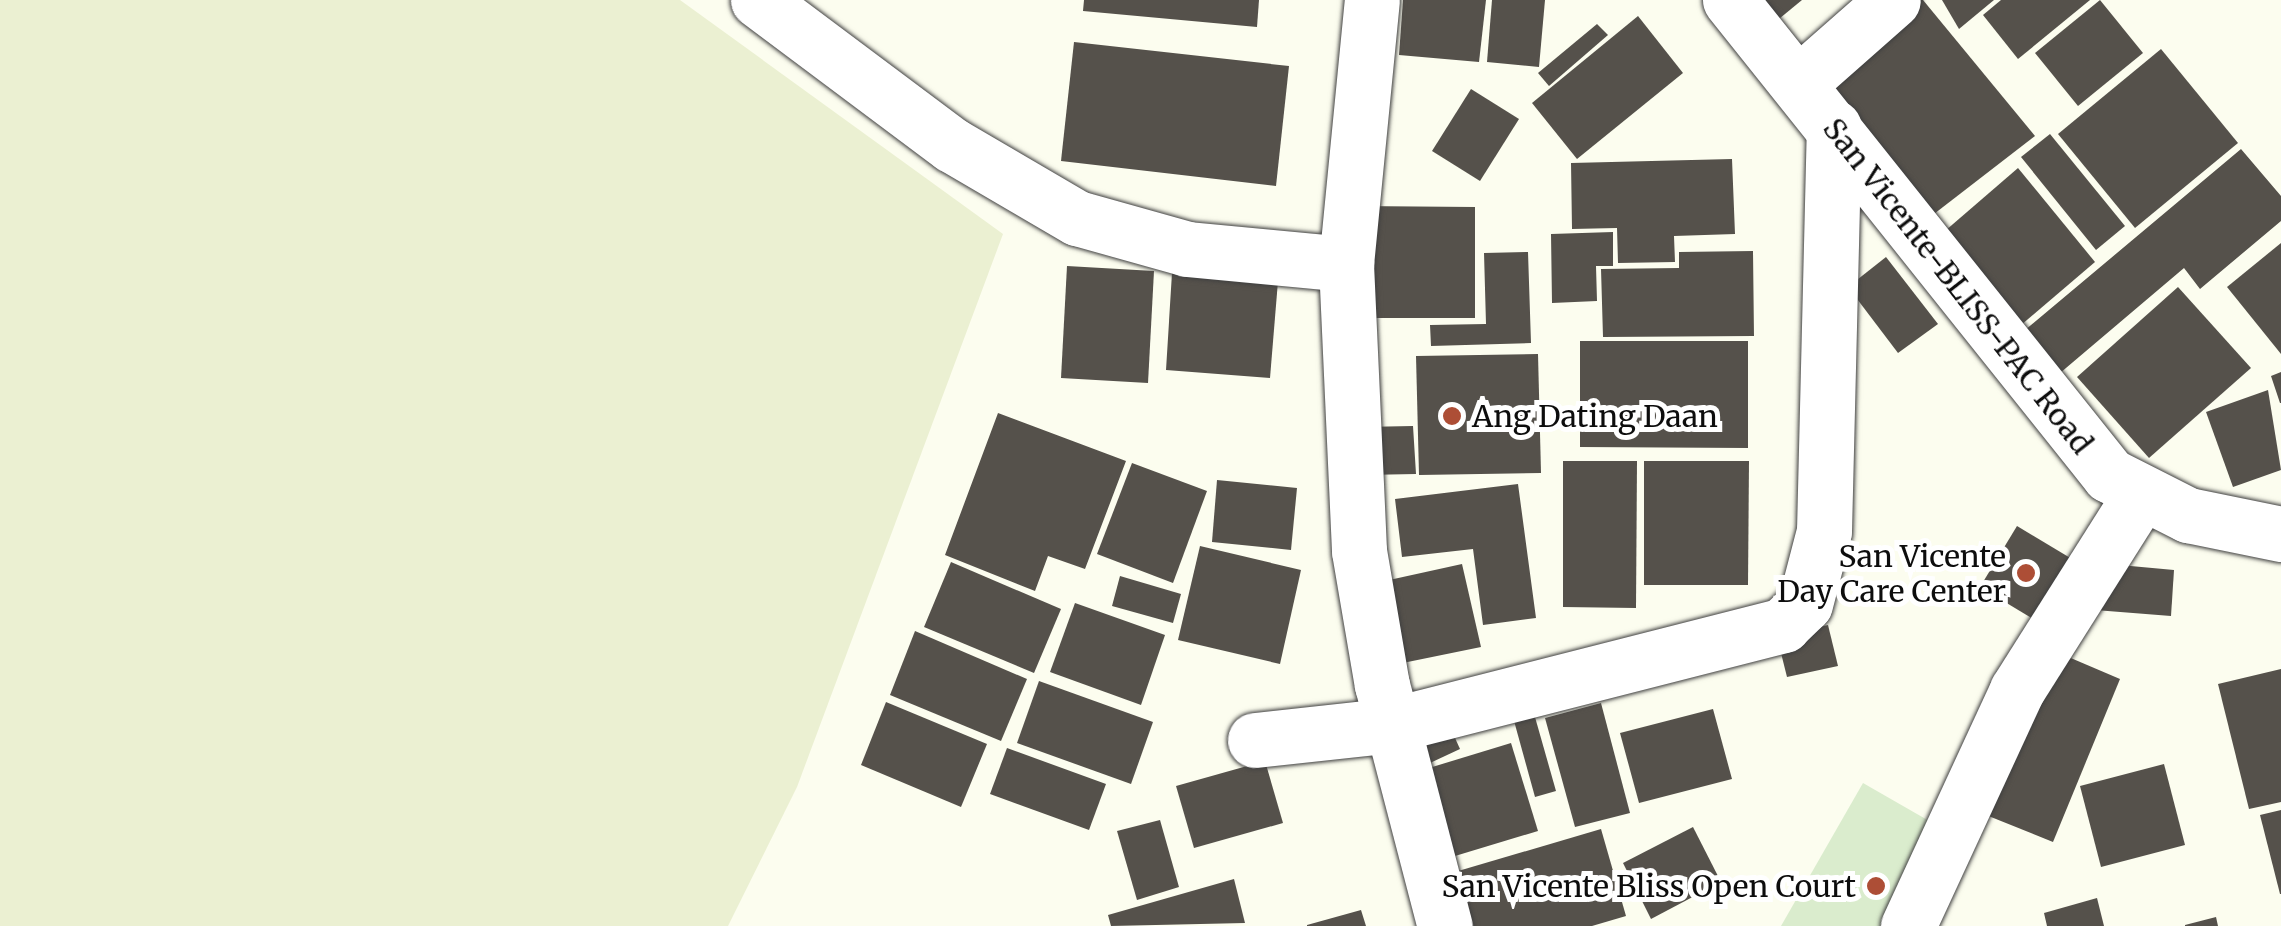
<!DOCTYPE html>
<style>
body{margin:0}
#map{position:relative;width:2281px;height:926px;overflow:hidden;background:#fcfdef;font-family:Merriweather,serif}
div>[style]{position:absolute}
.farmland>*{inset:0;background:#ebf0d2}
.pitch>*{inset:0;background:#daeccd}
.building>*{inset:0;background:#55514b}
.roads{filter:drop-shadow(0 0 2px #404040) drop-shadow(0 0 2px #404040)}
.street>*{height:55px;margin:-27.5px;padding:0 27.5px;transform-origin:27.5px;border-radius:27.5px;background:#fff}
.dots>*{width:28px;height:28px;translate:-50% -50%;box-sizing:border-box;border:5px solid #fff;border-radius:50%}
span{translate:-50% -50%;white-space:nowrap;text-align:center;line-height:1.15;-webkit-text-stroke:10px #fff;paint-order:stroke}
.street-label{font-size:30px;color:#0d0d0d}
.poi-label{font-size:30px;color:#0d0d0d}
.left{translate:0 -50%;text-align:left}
.right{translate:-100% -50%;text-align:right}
</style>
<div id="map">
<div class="farmland">
<i style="clip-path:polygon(0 0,680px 0,1003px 234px,797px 787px,728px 926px,0 926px)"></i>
</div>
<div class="pitch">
<i style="clip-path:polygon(1863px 783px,1971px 845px,1925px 926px,1781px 926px)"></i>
</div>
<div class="building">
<i style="clip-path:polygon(1084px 0,1259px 0,1257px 27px,1083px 11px)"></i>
<i style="clip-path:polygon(1403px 0,1486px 0,1479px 62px,1399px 55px)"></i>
<i style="clip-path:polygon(1492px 0,1545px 0,1539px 67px,1487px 62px)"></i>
<i style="clip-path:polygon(1736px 0,1802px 0,1763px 32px)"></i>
<i style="clip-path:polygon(1903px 0,1923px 0,2035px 136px,1921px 224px,1810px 84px)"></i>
<i style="clip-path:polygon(1942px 0,1994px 0,1959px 29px)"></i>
<i style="clip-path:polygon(2001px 0,2090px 0,2018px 59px,1983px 15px)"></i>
<i style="clip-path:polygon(2100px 0,2143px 53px,2078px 106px,2035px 53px)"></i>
<i style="clip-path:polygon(1638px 16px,1683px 73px,1577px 159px,1532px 103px)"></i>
<i style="clip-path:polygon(1597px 24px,1608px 35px,1549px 86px,1538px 73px)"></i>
<i style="clip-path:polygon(1074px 42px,1289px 66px,1276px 186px,1061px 161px)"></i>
<i style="clip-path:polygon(2161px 49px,2238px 143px,2135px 228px,2058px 134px)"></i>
<i style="clip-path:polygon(1471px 89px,1519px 119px,1480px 181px,1432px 151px)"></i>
<i style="clip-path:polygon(2050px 134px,2125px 226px,2096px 250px,2021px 157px)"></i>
<i style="clip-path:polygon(2241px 149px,2281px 196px,2281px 221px,2200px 289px,2184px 268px,2053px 379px,2018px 336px)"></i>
<i style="clip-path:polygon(1732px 159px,1735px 234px,1674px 236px,1675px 262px,1618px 263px,1617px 228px,1572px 229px,1571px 163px)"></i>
<i style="clip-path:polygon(2018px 168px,2095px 262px,2014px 331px,1938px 237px)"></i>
<i style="clip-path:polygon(1357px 206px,1475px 207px,1475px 318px,1356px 318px)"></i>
<i style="clip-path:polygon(1613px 232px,1613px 266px,1596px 266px,1597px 301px,1552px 303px,1551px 234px)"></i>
<i style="clip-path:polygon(2281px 243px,2281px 354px,2227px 287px)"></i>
<i style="clip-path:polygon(1753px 251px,1754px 336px,1603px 337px,1601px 269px,1679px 268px,1679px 252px)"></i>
<i style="clip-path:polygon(1528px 252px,1531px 343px,1431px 346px,1430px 325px,1486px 324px,1484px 253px)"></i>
<i style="clip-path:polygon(1886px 257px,1938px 324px,1898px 353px,1848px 287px)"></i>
<i style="clip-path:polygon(1067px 266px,1154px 271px,1148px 383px,1061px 378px)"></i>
<i style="clip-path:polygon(1172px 273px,1278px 281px,1270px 378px,1166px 370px)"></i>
<i style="clip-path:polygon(2178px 287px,2251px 368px,2149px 458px,2077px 377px)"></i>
<i style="clip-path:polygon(1580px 341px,1748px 341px,1748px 448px,1580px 447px)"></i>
<i style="clip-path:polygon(1538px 354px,1541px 473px,1419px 475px,1416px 356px)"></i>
<i style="clip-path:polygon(2281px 372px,2281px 403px,2280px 403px,2271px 376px)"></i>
<i style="clip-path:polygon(2268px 390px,2281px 470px,2233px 487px,2206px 412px)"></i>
<i style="clip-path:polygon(998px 413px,1126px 461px,1085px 569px,1048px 556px,1035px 591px,945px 555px)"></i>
<i style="clip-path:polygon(1413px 426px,1416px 474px,1364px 475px,1362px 427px)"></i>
<i style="clip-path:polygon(1563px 461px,1637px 461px,1636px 608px,1563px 607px)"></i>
<i style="clip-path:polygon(1644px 461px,1749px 461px,1748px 585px,1644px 585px)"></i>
<i style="clip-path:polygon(1132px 463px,1207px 491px,1173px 583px,1097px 554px)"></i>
<i style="clip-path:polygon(1217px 480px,1297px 488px,1291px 550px,1212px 542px)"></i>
<i style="clip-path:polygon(1518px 484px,1536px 618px,1483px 625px,1473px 549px,1402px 557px,1395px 499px)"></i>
<i style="clip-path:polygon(2017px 526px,2072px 559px,2035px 620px,1980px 587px)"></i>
<i style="clip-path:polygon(1200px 546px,1301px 570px,1280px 664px,1178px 640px)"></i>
<i style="clip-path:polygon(951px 562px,1061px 609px,1034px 673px,924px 627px)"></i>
<i style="clip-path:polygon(2098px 563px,2174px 570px,2171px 616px,2095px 610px)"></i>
<i style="clip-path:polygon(1462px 564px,1481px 647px,1388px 666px,1371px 584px)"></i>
<i style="clip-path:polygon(1120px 576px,1181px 594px,1173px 623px,1112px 606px)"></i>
<i style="clip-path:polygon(1075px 603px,1165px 635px,1141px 705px,1050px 672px)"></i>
<i style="clip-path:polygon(1828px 625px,1838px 666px,1787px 677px,1777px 637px)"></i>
<i style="clip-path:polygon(915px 631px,1027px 679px,1001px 741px,890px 695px)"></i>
<i style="clip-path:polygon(2052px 650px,2120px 679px,2053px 842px,1986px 815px)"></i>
<i style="clip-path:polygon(2281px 669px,2281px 802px,2249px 809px,2218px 684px)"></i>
<i style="clip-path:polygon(1039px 681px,1153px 722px,1131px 784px,1017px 743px)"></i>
<i style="clip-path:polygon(886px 702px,987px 744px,961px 807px,861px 765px)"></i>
<i style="clip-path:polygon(1531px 703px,1556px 791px,1535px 797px,1511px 710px)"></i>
<i style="clip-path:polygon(1601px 703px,1630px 813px,1575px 827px,1545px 718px)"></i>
<i style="clip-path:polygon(1713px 709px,1732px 779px,1639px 803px,1620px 733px)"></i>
<i style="clip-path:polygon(1446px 718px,1460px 749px,1430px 763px,1417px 731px)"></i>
<i style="clip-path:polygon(1511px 743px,1538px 831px,1455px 856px,1429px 768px)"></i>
<i style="clip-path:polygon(1007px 748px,1106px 784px,1089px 830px,990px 794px)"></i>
<i style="clip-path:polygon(1265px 761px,1283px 823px,1194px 848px,1176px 786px)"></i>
<i style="clip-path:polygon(2164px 764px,2185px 845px,2101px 867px,2080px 786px)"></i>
<i style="clip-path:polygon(2281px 810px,2281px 894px,2280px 894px,2260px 815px)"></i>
<i style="clip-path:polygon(1160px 820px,1179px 887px,1137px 900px,1117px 831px)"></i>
<i style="clip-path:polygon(1693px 827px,1721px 882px,1651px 919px,1623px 863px)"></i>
<i style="clip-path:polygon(1601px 829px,1626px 916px,1592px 926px,1464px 926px,1448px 874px)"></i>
<i style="clip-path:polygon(1234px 879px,1245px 923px,1111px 926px,1108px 915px)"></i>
<i style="clip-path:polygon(2097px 898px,2104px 926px,2047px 926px,2044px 913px)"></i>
<i style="clip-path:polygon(1361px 910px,1366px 926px,1307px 926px,1307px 925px)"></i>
<i style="clip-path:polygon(2216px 917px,2218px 926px,2185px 926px,2185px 925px)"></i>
</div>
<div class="roads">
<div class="street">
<i style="left:758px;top:0;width:242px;rotate:36.8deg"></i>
<i style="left:952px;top:145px;width:145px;rotate:30.3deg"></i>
<i style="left:1077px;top:218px;width:114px;rotate:15.7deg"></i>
<i style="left:1187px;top:249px;width:160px;rotate:5.4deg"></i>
<i style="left:1346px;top:264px;width:265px;rotate:-84.4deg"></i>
<i style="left:1730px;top:0;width:608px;rotate:51.41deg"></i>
<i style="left:2109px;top:475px;width:89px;rotate:26.9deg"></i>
<i style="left:2188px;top:515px;width:95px;rotate:11.5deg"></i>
<i style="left:1799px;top:83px;width:125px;rotate:-41.4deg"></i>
<i style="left:1346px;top:264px;width:287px;rotate:87.4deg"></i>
<i style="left:1359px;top:551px;width:136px;rotate:80.3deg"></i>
<i style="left:1382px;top:685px;width:249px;rotate:75.4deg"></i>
<i style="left:1255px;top:740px;width:138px;rotate:-6.2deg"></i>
<i style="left:1392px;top:725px;width:404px;rotate:-14.3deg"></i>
<i style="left:1783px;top:625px;width:30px;rotate:-44deg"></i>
<i style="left:1805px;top:604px;width:75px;rotate:-75.4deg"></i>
<i style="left:1824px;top:531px;width:404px;rotate:-88.6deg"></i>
<i style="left:1908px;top:926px;width:260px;rotate:-65.2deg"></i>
<i style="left:2017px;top:690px;width:228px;rotate:-57.7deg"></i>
</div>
</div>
<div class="dots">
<i style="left:1452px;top:416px;background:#ad4e36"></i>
<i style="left:2026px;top:573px;background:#ad4e36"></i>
<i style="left:1876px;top:886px;background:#ad4e36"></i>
</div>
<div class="street-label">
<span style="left:1958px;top:286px;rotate:52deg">San Vicente-BLISS-PAC Road</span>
</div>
<div class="poi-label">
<span class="left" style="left:1472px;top:416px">Ang Dating Daan</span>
<span class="right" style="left:2006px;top:573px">San Vicente<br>Day Care Center</span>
<span class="right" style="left:1856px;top:886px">San Vicente Bliss Open Court</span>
</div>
</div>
